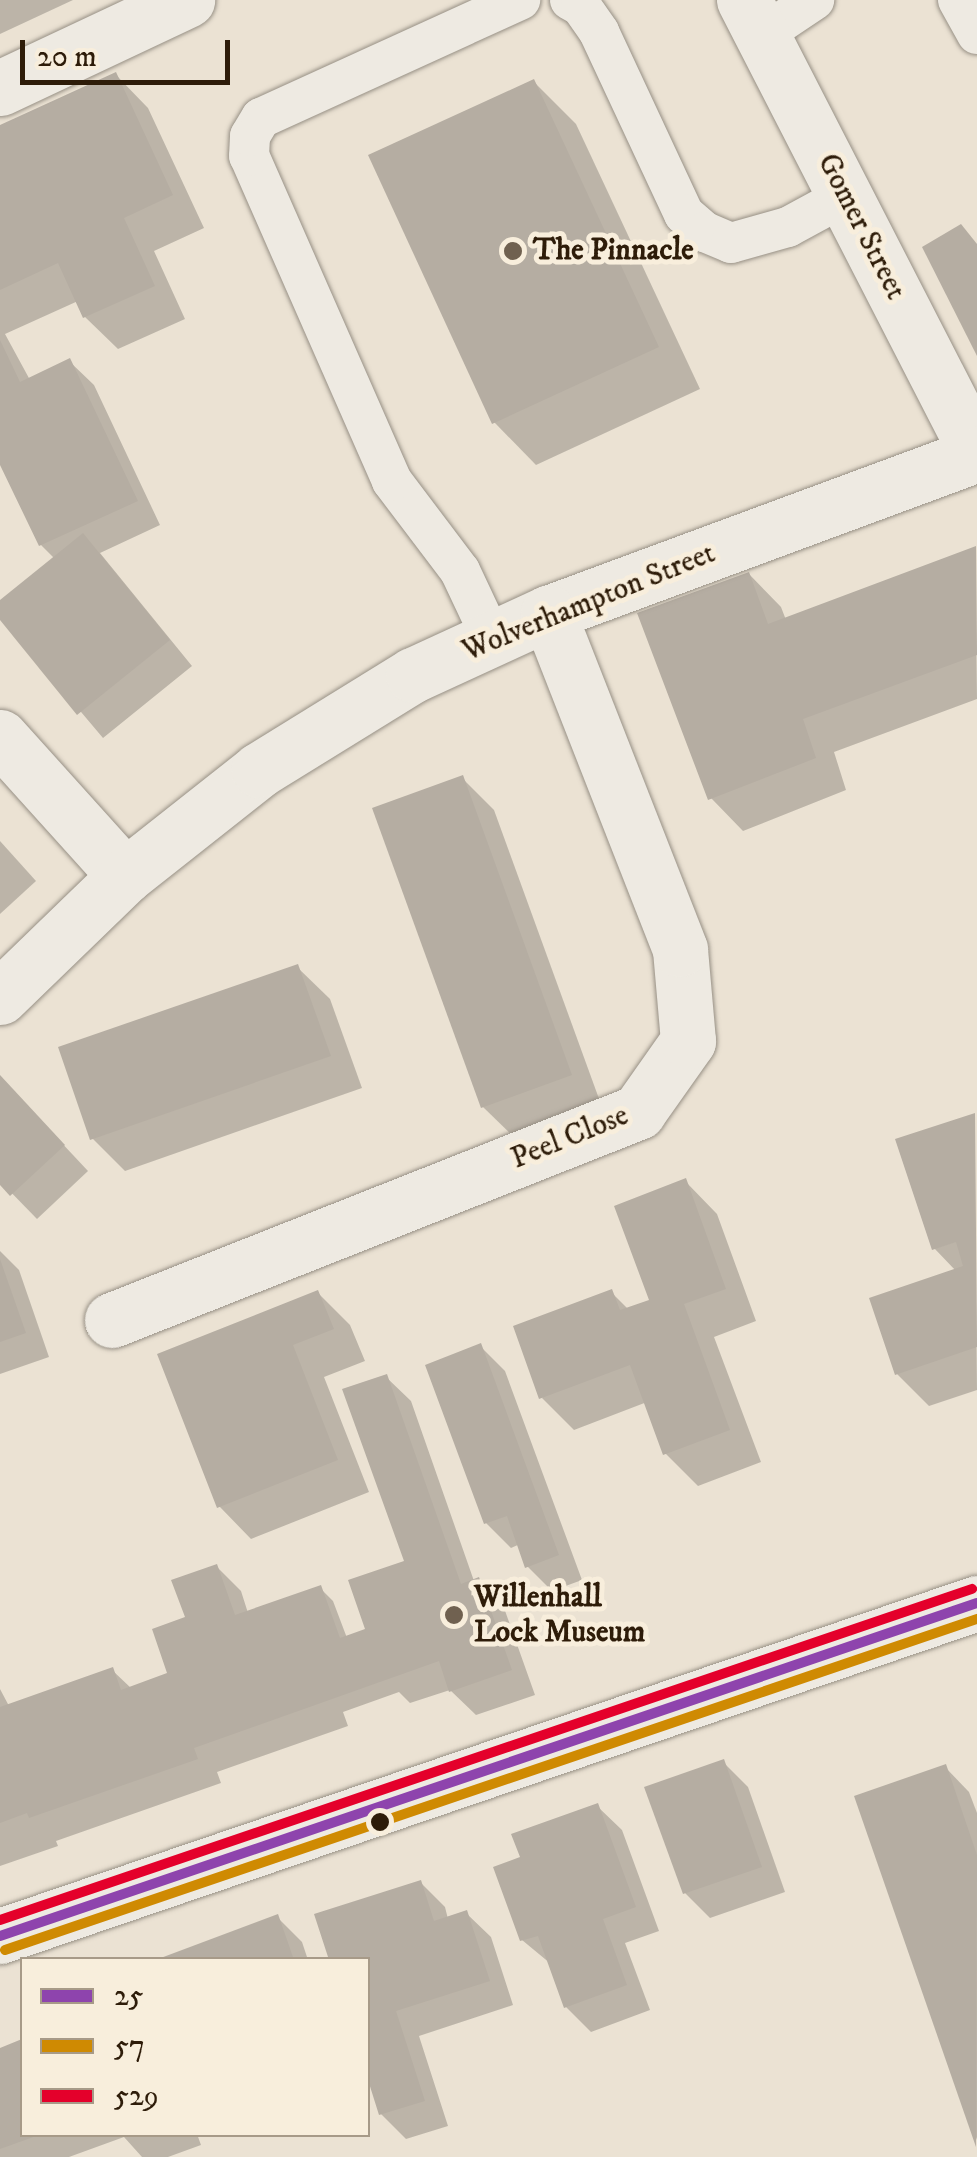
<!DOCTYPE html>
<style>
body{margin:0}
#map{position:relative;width:977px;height:2157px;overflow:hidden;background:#ebe2d3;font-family:"IM FELL DW Pica",serif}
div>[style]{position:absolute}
.shadow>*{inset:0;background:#0003}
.building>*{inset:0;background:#b5ada2}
.roads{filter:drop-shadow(0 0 2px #979085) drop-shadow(0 0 2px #979085)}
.service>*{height:40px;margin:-20px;padding:0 20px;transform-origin:20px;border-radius:20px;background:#eeeae2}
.minor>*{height:55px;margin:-27.5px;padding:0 27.5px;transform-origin:27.5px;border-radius:27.5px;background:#eeeae2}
.secondary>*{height:55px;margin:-27.5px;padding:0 27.5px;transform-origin:27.5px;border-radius:27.5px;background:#eeeae2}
.bus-1>*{height:10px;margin:-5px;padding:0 5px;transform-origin:5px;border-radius:5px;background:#8e44ad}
.bus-2>*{height:10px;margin:-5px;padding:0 5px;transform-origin:5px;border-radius:5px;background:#cf8a02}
.bus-3>*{height:10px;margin:-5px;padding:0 5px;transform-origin:5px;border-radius:5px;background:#e4002b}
.dots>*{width:28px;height:28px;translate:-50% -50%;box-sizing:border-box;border:5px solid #f8eedc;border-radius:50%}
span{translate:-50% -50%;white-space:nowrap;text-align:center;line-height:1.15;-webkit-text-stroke:10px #f8eedc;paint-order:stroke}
.street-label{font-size:30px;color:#2e1c09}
.poi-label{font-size:30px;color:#2e1c09;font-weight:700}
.left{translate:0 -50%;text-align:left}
.legend{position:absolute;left:20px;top:1957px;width:350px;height:180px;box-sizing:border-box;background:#f8eedc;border:2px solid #a79a88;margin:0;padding:12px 18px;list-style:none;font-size:30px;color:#2e1c09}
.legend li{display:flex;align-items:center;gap:20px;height:50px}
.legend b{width:50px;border:2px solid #a79a88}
.scale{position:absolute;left:20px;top:40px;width:210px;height:45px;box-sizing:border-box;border:5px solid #2e1c09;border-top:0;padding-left:12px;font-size:30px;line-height:35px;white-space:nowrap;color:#2e1c09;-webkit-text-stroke:8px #f8eedc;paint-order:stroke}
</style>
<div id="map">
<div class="shadow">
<i style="clip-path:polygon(0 0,73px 0,0 34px)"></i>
<i style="clip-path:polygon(116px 75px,148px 108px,204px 228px,154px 251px,185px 319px,118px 349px,85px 317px,78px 301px,5px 334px,30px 380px,69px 361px,94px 385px,160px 525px,100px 553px,192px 666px,103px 738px,0 616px,0 603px,55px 559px,41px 545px,0 459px,0 129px)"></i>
<i style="clip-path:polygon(534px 82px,576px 124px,700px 389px,536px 465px,494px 422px)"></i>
<i style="clip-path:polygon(975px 549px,977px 699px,834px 752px,846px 790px,743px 831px,711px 798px,749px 574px,781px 607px,786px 620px)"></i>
<i style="clip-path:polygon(462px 778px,494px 810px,602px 1107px,516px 1139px,483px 1107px)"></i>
<i style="clip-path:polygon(0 841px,36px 881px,0 914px)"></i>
<i style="clip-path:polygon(297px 967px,330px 999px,362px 1088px,125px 1171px,92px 1138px)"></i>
<i style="clip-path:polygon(0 1077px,88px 1171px,37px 1219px,0 1181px)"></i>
<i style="clip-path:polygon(974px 1116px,977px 1390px,929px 1406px,897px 1374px,956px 1271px,934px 1248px)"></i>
<i style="clip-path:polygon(685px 1181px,717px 1214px,756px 1321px,714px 1337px,761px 1462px,698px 1486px,666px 1454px,647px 1402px,574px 1430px,542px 1398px,611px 1292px,629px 1310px,652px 1301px)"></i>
<i style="clip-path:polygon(0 1251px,19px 1270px,49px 1357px,0 1374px)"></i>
<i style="clip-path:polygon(318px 1293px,350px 1325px,365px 1361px,324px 1377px,369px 1492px,251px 1539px,219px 1506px,160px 1355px)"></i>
<i style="clip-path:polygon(480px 1346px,505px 1371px,582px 1580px,552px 1591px,527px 1566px,520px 1544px,511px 1548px,486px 1523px)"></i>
<i style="clip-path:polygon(386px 1377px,411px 1401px,474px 1581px,478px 1580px,503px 1605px,535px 1695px,476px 1715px,450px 1690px,410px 1703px,399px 1692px,343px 1712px,348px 1726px,217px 1772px,221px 1783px,56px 1841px,58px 1846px,0 1866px,0 1689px,9px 1706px,112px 1670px,132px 1689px,171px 1675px,188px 1619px,216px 1566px,241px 1591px,248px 1613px,320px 1588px,333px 1601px,347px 1638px,364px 1631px,407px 1563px)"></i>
<i style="clip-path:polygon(723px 1762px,748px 1787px,785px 1892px,710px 1918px,685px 1893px)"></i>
<i style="clip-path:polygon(945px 1767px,969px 1792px,977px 1813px,977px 2140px,857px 1798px)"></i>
<i style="clip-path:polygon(597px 1806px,622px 1830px,659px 1931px,625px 1943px,650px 2010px,591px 2032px,566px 2007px,551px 1964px,522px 1940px,523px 1859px)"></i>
<i style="clip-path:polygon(420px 1882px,445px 1907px,448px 1919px,466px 1913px,491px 1937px,513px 2005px,419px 2036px,448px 2126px,406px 2139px,381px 2114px,368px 2072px,368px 1960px)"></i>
<i style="clip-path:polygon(277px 1917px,302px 1942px,308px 1960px,165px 1960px)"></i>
<i style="clip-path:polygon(22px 2042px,22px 2134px,197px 2134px,201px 2145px,168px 2157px,142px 2157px,124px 2137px,69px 2157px,0 2157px,0 2051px)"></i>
</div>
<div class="building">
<i style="clip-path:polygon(116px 72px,173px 195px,124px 218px,155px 286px,83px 318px,58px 263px,0 290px,0 125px)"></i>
<i style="clip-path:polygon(534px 79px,659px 347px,492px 424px,368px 155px)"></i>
<i style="clip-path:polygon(961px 224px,977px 244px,977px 356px,922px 247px)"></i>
<i style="clip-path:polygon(0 340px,20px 382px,70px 358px,138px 501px,39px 546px,0 465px)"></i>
<i style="clip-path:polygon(83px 533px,170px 640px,77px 715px,0 620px,0 600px)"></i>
<i style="clip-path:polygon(976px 546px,977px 655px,803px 719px,816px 758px,708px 800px,637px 613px,749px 572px,768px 624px)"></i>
<i style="clip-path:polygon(463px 775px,572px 1075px,481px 1108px,372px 808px)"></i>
<i style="clip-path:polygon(298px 964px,331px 1056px,90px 1140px,58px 1047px)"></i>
<i style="clip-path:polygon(0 1075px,65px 1145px,10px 1196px,0 1185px)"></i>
<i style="clip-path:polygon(975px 1113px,977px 1347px,895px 1375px,869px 1298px,963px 1266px,956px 1242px,932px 1250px,895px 1139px)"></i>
<i style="clip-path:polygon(686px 1178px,726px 1289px,684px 1304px,730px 1430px,663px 1455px,630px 1365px,539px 1399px,513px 1326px,612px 1289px,620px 1310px,649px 1300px,614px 1206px)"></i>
<i style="clip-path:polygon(0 1259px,26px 1333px,0 1342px)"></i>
<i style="clip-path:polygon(318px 1290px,334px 1329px,293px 1345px,338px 1460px,217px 1508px,157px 1354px)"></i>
<i style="clip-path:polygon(481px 1343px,559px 1555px,525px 1568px,507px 1516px,484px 1524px,425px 1365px)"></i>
<i style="clip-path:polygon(387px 1374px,461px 1584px,479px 1577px,512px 1670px,449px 1692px,439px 1661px,194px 1748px,198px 1759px,29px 1818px,27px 1813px,0 1823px,0 1707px,113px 1667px,121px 1690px,167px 1673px,152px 1629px,185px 1617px,171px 1580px,217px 1564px,235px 1615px,321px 1585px,340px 1638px,365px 1629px,348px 1580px,404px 1561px,342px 1389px)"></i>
<i style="clip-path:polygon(724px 1759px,762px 1867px,683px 1894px,644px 1787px)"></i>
<i style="clip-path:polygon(946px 1764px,977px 1855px,976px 2147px,854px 1796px)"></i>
<i style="clip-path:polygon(598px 1803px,636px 1907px,603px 1919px,627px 1985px,564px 2008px,538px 1936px,520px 1941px,493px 1867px,520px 1857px,511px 1834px)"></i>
<i style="clip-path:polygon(421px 1880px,434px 1921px,467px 1910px,490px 1981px,396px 2011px,425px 2101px,379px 2115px,368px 2080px,368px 1960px,329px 1960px,314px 1914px)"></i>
<i style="clip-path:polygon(278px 1914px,294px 1960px,158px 1960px,158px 1959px)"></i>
<i style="clip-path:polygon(22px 2039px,22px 2134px,39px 2135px,0 2149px,0 2048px)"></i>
</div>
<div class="roads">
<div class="service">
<i style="left:570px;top:0;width:13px;rotate:29deg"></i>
<i style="left:581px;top:6px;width:32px;rotate:55deg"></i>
<i style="left:599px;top:32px;width:201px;rotate:65deg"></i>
<i style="left:684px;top:214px;width:28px;rotate:41deg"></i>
<i style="left:705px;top:232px;width:28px;rotate:23deg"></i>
<i style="left:731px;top:243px;width:59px;rotate:-15.7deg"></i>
<i style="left:788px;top:227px;width:65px;rotate:-28.5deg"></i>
<i style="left:958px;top:0;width:39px;rotate:61deg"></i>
<i style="left:762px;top:35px;width:63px;rotate:-33.9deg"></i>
<i style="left:492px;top:639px;width:75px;rotate:-115.2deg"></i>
<i style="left:460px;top:571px;width:113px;rotate:-127.1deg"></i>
<i style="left:392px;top:481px;width:355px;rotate:-113.7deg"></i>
<i style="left:249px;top:156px;width:20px;rotate:-87deg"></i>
<i style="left:250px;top:136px;width:21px;rotate:-59deg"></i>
<i style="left:261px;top:118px;width:285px;rotate:-24.5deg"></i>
</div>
<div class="minor">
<i style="left:744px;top:0;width:510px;rotate:62.83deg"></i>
<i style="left:0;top:88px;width:207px;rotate:-25.2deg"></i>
<i style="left:0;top:737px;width:187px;rotate:48deg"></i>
<i style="left:0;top:997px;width:174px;rotate:-44.1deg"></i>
<i style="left:125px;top:876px;width:171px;rotate:-38.3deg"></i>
<i style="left:259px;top:770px;width:181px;rotate:-31.7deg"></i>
<i style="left:413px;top:675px;width:149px;rotate:-24.7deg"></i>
<i style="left:548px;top:613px;width:458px;rotate:-20.3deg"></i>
<i style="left:112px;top:1320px;width:566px;rotate:-21.58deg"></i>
<i style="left:638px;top:1112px;width:87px;rotate:-54.8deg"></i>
<i style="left:688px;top:1041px;width:92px;rotate:-95deg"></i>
<i style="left:680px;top:949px;width:361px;rotate:-111.4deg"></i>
</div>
<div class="secondary">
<i style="left:0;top:1936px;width:1032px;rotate:-18.82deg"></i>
</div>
</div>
<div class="bus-1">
<i style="left:0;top:1936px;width:1032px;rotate:-18.82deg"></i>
</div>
<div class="bus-2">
<i style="left:5px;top:1950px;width:1027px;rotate:-18.81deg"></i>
</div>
<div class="bus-3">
<i style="left:0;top:1920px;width:1027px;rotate:-18.81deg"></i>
</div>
<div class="dots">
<i style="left:513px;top:251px;background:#706150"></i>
<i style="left:454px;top:1615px;background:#706150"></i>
<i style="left:380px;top:1822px;background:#2e1c09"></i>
</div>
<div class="street-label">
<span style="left:861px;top:227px;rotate:63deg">Gomer Street</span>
<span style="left:589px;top:603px;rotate:-22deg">Wolverhampton Street</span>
<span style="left:570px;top:1138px;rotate:-22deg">Peel Close</span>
</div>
<div class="poi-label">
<span class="left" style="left:533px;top:251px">The Pinnacle</span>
<span class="left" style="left:474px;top:1615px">Willenhall<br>Lock Museum</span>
</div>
<ul class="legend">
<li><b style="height:12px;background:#8e44ad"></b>25</li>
<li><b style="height:12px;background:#cf8a02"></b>57</li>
<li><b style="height:12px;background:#e4002b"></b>529</li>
</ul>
<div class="scale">20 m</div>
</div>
